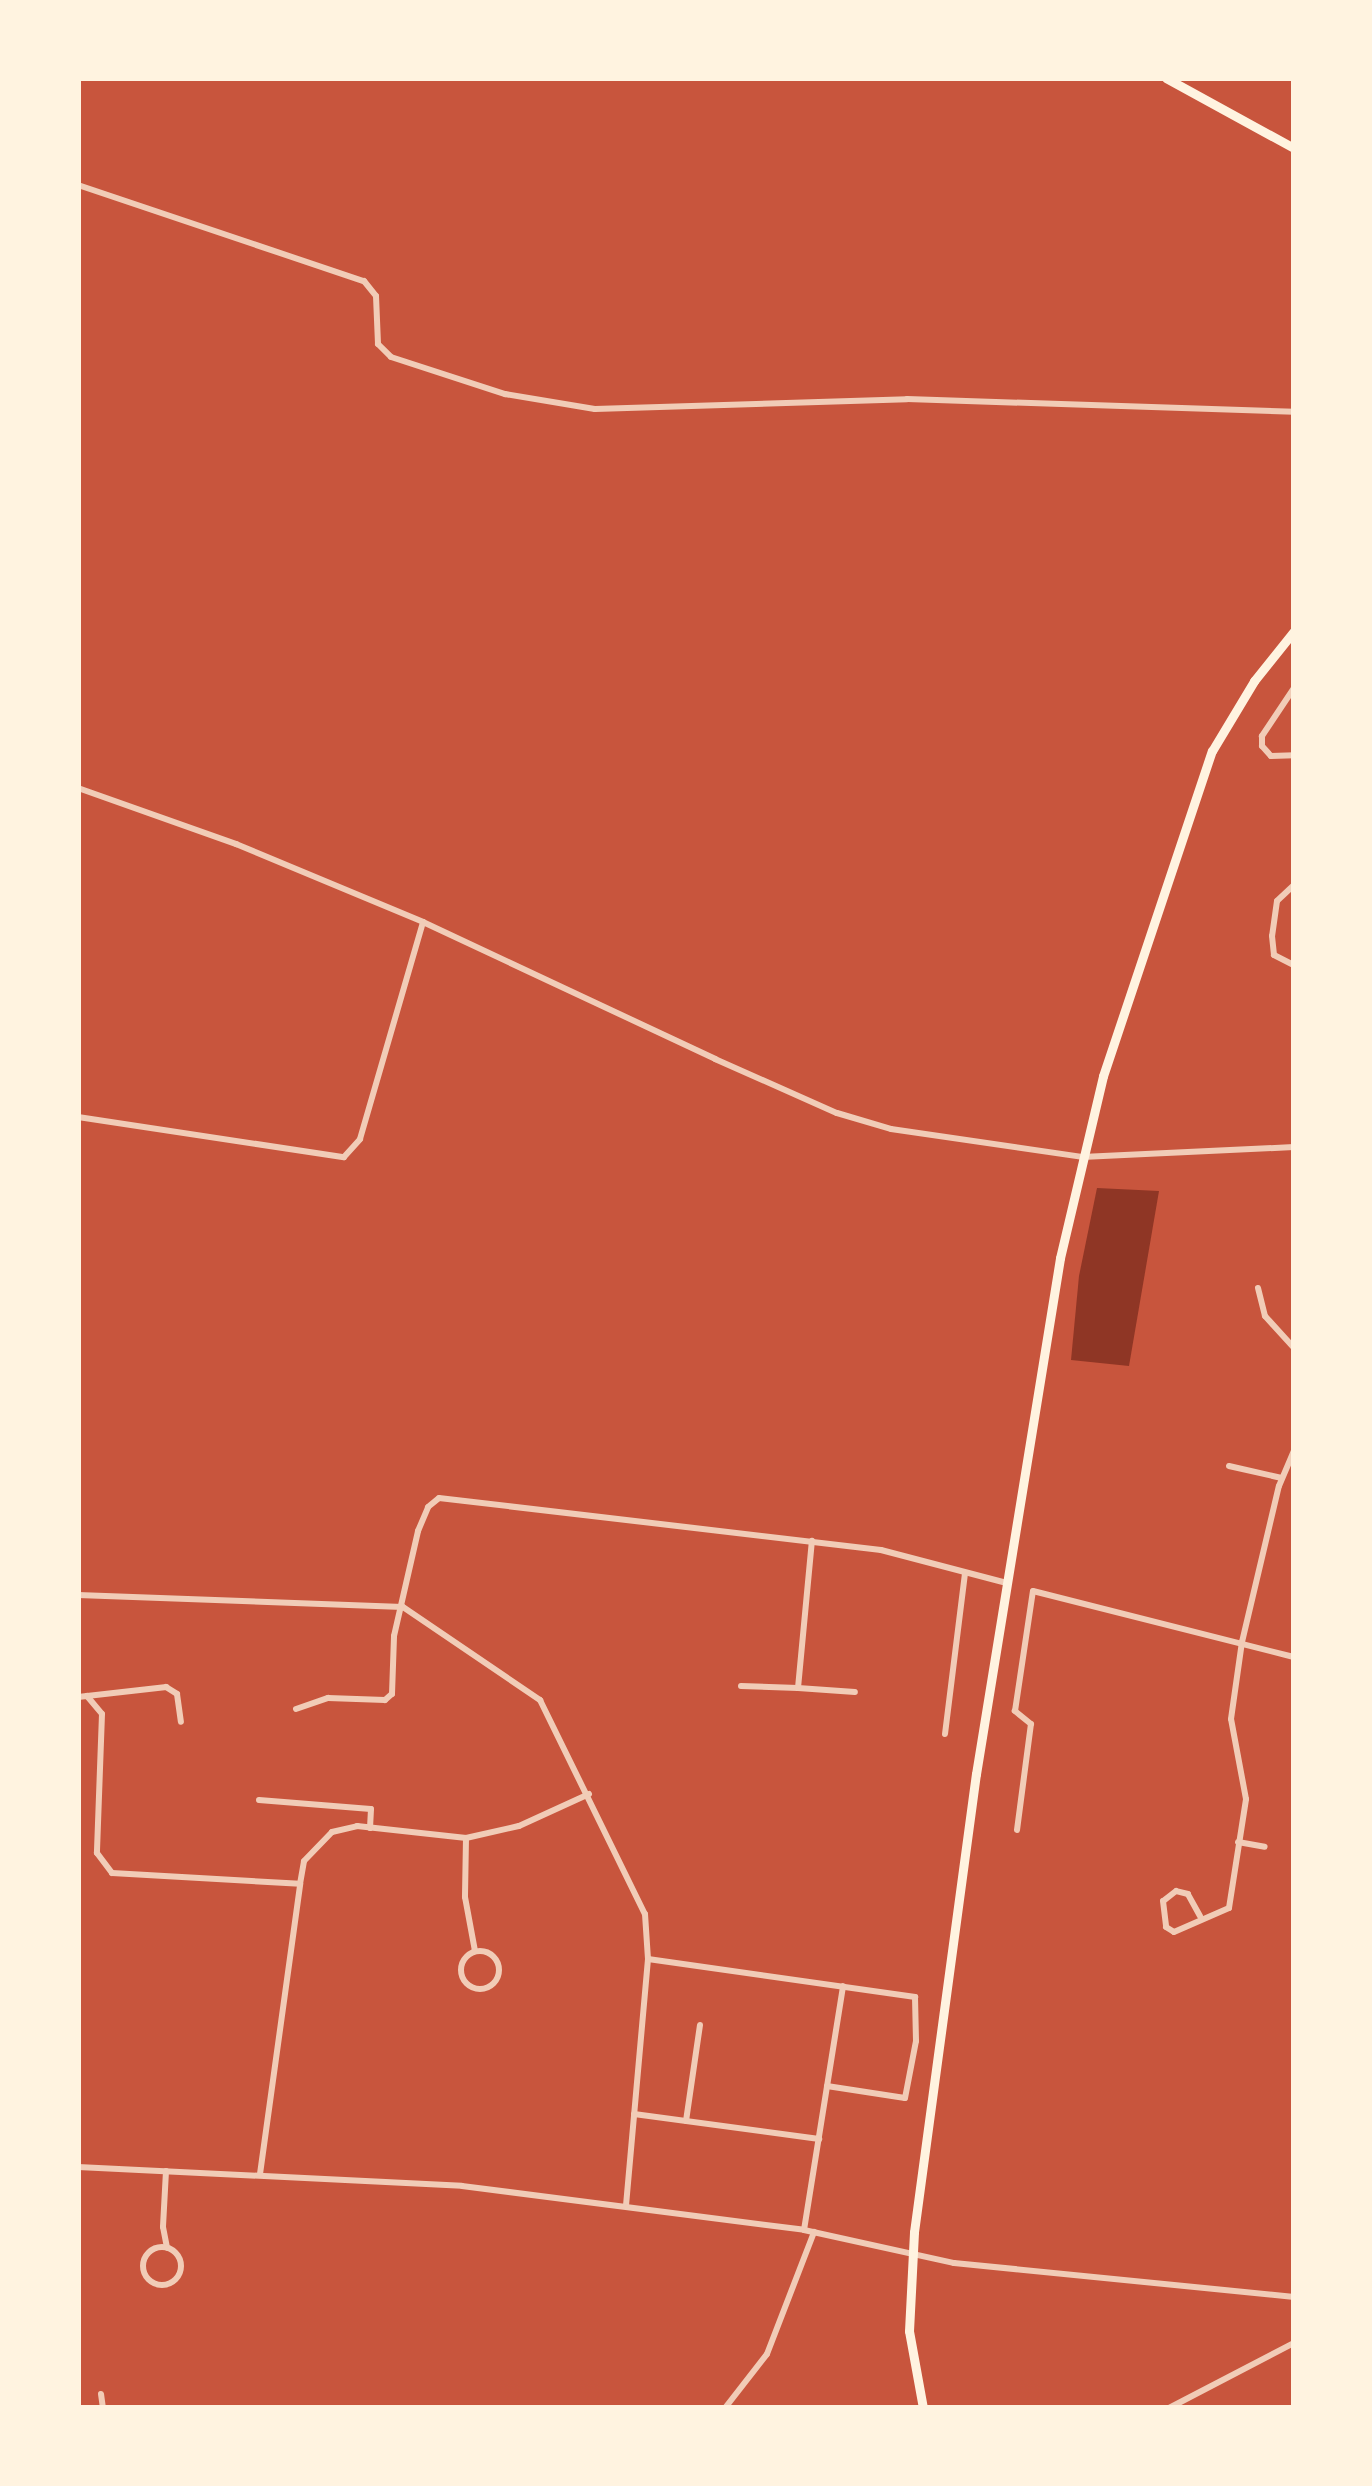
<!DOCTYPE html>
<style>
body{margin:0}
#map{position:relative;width:1372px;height:2486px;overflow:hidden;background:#c8553d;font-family:"Times New Roman",serif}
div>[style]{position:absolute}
.water>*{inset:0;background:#8f3625}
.minor>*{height:6px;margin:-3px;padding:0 3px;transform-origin:3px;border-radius:3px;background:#f1ccb7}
.minor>.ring{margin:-3px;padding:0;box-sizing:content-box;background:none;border:6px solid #f1ccb7;border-radius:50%}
.primary>*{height:9px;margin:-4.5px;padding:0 4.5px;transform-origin:4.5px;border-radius:4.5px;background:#fff3e0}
span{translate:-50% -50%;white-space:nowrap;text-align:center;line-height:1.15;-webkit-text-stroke:9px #fff3e0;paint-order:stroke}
.frame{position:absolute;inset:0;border:81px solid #fff3e0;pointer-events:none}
</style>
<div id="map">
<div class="water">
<i style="clip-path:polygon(1097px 1188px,1159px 1191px,1129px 1366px,1071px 1360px,1079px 1276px)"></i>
</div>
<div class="minor">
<i style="left:78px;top:185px;width:302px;rotate:18.6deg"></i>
<i style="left:364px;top:281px;width:19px;rotate:51deg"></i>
<i style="left:376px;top:296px;width:48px;rotate:87.6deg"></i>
<i style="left:378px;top:344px;width:18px;rotate:45deg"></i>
<i style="left:391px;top:357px;width:120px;rotate:18deg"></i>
<i style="left:505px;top:394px;width:91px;rotate:9.5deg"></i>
<i style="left:595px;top:409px;width:312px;rotate:-1.8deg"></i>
<i style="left:907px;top:399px;width:387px;rotate:1.9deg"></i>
<i style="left:1294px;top:688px;width:58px;rotate:123.7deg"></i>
<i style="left:1262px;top:736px;width:10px;rotate:90deg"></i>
<i style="left:1262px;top:746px;width:13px;rotate:48deg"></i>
<i style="left:1271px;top:756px;width:23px;rotate:-2deg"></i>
<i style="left:78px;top:788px;width:168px;rotate:19.5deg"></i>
<i style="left:236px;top:844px;width:203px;rotate:22.6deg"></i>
<i style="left:423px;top:922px;width:323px;rotate:25.1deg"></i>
<i style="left:715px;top:1059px;width:133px;rotate:23.9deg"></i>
<i style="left:837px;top:1113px;width:56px;rotate:16.5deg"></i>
<i style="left:891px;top:1129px;width:193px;rotate:8.3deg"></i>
<i style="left:1082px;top:1157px;width:212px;rotate:-2.7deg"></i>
<i style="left:1294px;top:885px;width:23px;rotate:137deg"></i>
<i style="left:1277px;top:901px;width:35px;rotate:98deg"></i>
<i style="left:1272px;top:936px;width:19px;rotate:84deg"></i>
<i style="left:1274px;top:955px;width:22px;rotate:27deg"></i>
<i style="left:78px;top:1117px;width:269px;rotate:8.6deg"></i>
<i style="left:344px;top:1157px;width:24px;rotate:-48deg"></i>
<i style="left:360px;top:1139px;width:226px;rotate:-73.8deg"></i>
<i style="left:1258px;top:1288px;width:29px;rotate:76deg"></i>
<i style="left:1265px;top:1316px;width:43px;rotate:47.8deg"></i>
<i style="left:1229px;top:1466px;width:54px;rotate:12.8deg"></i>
<i style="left:78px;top:1595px;width:325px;rotate:2.1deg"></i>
<i style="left:403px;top:1607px;width:166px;rotate:34.2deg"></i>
<i style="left:540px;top:1700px;width:238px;rotate:63.9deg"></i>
<i style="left:645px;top:1914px;width:45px;rotate:86.2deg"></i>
<i style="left:648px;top:1959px;width:248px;rotate:95.1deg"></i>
<i style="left:741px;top:1686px;width:57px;rotate:2deg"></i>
<i style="left:798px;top:1688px;width:148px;rotate:-84.6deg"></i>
<i style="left:798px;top:1688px;width:57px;rotate:4deg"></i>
<i style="left:87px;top:1696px;width:80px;rotate:-6.5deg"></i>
<i style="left:166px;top:1687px;width:13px;rotate:32deg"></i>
<i style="left:177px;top:1694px;width:28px;rotate:82deg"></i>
<i style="left:78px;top:1697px;width:9px;rotate:-6deg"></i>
<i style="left:87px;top:1696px;width:23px;rotate:50deg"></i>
<i style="left:102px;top:1714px;width:139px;rotate:92.1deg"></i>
<i style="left:97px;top:1853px;width:25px;rotate:53deg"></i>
<i style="left:112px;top:1873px;width:188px;rotate:3.3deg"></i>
<i style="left:300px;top:1884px;width:23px;rotate:-80deg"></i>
<i style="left:304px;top:1861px;width:40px;rotate:-46deg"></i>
<i style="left:332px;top:1832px;width:26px;rotate:-13deg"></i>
<i style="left:357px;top:1826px;width:110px;rotate:6.3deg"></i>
<i style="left:466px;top:1838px;width:54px;rotate:-12.8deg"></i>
<i style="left:519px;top:1826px;width:77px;rotate:-24.6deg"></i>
<i style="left:296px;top:1709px;width:34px;rotate:-19deg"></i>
<i style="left:328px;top:1698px;width:57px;rotate:2deg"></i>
<i style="left:385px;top:1700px;width:9px;rotate:-41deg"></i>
<i style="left:392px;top:1694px;width:58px;rotate:-88deg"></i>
<i style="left:394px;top:1636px;width:108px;rotate:-77.1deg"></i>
<i style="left:418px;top:1531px;width:26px;rotate:-67deg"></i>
<i style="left:428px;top:1507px;width:14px;rotate:-39deg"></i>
<i style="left:439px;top:1498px;width:445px;rotate:6.7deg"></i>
<i style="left:881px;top:1550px;width:130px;rotate:14.7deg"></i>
<i style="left:945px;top:1734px;width:162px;rotate:-82.9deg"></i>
<i style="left:259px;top:1800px;width:112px;rotate:4.6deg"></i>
<i style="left:371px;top:1809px;width:19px;rotate:93deg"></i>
<i style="left:1017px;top:1830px;width:107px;rotate:-82.5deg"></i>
<i style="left:1031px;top:1724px;width:21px;rotate:-141deg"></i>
<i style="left:1015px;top:1711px;width:121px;rotate:-81.5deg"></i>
<i style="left:1033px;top:1591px;width:269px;rotate:14.2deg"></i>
<i style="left:466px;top:1838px;width:59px;rotate:91deg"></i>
<i style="left:465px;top:1897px;width:55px;rotate:79.5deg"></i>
<i style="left:1238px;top:1842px;width:27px;rotate:10deg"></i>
<i style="left:1200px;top:1916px;width:25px;rotate:-119deg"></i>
<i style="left:1188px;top:1894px;width:12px;rotate:-166deg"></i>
<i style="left:1176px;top:1891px;width:16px;rotate:142deg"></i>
<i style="left:1163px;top:1901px;width:26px;rotate:83deg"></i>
<i style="left:1166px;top:1927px;width:9px;rotate:32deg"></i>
<i style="left:1174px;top:1932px;width:60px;rotate:-23.6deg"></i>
<i style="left:1229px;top:1908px;width:110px;rotate:-81.1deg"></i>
<i style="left:1246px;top:1799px;width:81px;rotate:-100.6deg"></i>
<i style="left:1231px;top:1719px;width:78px;rotate:-81.9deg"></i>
<i style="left:1242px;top:1642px;width:160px;rotate:-76.7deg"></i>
<i style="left:1279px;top:1486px;width:38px;rotate:-67deg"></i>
<i class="ring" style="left:461px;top:1951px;width:32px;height:32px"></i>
<i style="left:648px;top:1959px;width:270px;rotate:8.1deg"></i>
<i style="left:915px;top:1997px;width:44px;rotate:88.7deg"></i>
<i style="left:916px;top:2041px;width:58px;rotate:100.9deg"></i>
<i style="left:905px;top:2098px;width:79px;rotate:-171.3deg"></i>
<i style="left:634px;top:2114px;width:187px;rotate:7.7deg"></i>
<i style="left:686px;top:2121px;width:97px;rotate:-81.7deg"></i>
<i style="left:78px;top:2167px;width:384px;rotate:2.8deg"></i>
<i style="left:462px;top:2186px;width:345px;rotate:7.3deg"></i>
<i style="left:804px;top:2230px;width:154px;rotate:12.4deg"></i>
<i style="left:954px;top:2263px;width:342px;rotate:5.7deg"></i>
<i style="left:166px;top:2171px;width:56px;rotate:93.1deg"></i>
<i style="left:163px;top:2227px;width:21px;rotate:79deg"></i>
<i style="left:260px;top:2174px;width:293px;rotate:-82.1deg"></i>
<i style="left:804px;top:2230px;width:247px;rotate:-80.9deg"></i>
<i class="ring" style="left:143px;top:2247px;width:32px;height:32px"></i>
<i style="left:101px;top:2394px;width:14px;rotate:82deg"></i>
<i style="left:725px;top:2408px;width:68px;rotate:-52.1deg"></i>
<i style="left:767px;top:2354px;width:131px;rotate:-68.9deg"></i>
<i style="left:1169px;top:2408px;width:141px;rotate:-27.5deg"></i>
</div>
<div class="primary">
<i style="left:1166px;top:78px;width:146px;rotate:28.7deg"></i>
<i style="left:923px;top:2408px;width:78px;rotate:-100.3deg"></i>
<i style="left:909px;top:2331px;width:99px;rotate:-87.1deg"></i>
<i style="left:914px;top:2232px;width:462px;rotate:-82.3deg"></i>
<i style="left:976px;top:1774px;width:523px;rotate:-80.75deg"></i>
<i style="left:1060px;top:1258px;width:187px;rotate:-76.7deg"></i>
<i style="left:1103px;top:1076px;width:343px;rotate:-71.5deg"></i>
<i style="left:1212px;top:751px;width:82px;rotate:-59deg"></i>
<i style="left:1254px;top:681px;width:64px;rotate:-51.3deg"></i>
</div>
<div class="frame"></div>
</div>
